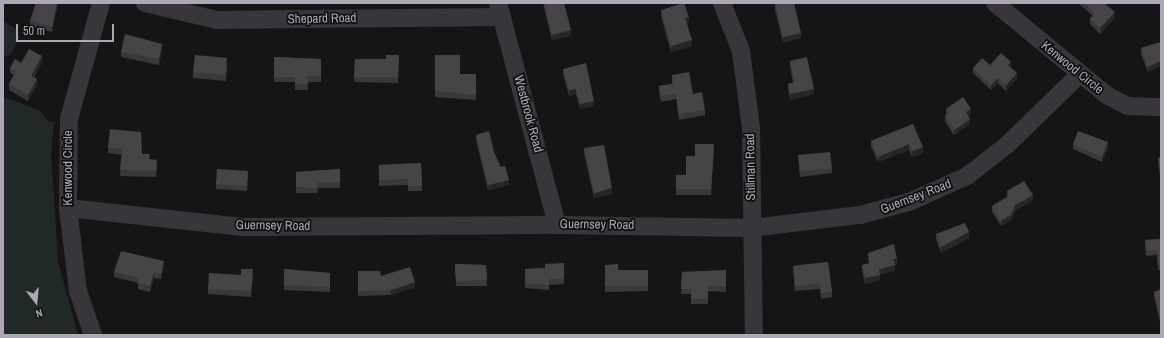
<!DOCTYPE html>
<style>
body{margin:0}
#map{position:relative;width:1164px;height:338px;overflow:hidden;background:#161516;font-family:"Archivo Narrow",sans-serif}
div>[style]{position:absolute}
.green>*{inset:0;background:#212927}
.minor>*{height:18px;margin:-9px;padding:0 9px;transform-origin:9px;border-radius:9px;background:#39363b}
.wall>*{inset:0;background:#3b383b}
.shaded-wall>*{inset:0;background:#272527}
.building>*{inset:0;background:#474448}
span{translate:-50% -50%;white-space:nowrap;text-align:center;line-height:1.15;-webkit-text-stroke:3.5px #111011;paint-order:stroke}
.street-label{font-size:13px;color:#ada7b6}
.frame{position:absolute;inset:0;border:4px solid #ada7b6;pointer-events:none}
.north{position:absolute;left:16px;top:282px;width:40px;height:40px;-webkit-text-stroke:3px #111011;paint-order:stroke;rotate:164deg;font-size:11px;font-weight:700;line-height:16px;text-align:center;color:#ada7b6}
.north::after{content:'';display:block;margin:auto;width:14px;height:18px;background:#ada7b6;clip-path:polygon(50% 0,100% 100%,50% 72%,0 100%)}
.scale{position:absolute;left:16px;top:24px;width:98px;height:18px;box-sizing:border-box;border:2px solid #ada7b6;border-top:0;padding-left:5px;font-size:12px;line-height:14px;white-space:nowrap;color:#ada7b6;-webkit-text-stroke:3px #111011;paint-order:stroke}
</style>
<div id="map">
<div class="green">
<i style="clip-path:polygon(3px 21px,16px 29px,19px 37px,11px 54px,3px 58px)"></i>
<i style="clip-path:polygon(3px 97px,39px 110px,48px 121px,54px 122px,51px 152px,58px 262px,78px 335px,3px 335px)"></i>
</div>
<div class="minor">
<i style="left:145px;top:3px;width:74px;rotate:13.3deg"></i>
<i style="left:217px;top:20px;width:285px;rotate:-0.6deg"></i>
<i style="left:498px;top:3px;width:230px;rotate:75.1deg"></i>
<i style="left:722px;top:3px;width:52px;rotate:68.4deg"></i>
<i style="left:741px;top:51px;width:78px;rotate:82.6deg"></i>
<i style="left:751px;top:128px;width:207px;rotate:89.2deg"></i>
<i style="left:995px;top:3px;width:146px;rotate:39.5deg"></i>
<i style="left:1108px;top:96px;width:22px;rotate:27deg"></i>
<i style="left:1128px;top:106px;width:33px;rotate:2deg"></i>
<i style="left:68px;top:208px;width:176px;rotate:6.2deg"></i>
<i style="left:243px;top:227px;width:314px;rotate:-0.4deg"></i>
<i style="left:557px;top:225px;width:195px;rotate:0.9deg"></i>
<i style="left:752px;top:228px;width:109px;rotate:-6.9deg"></i>
<i style="left:860px;top:215px;width:51px;rotate:-14.9deg"></i>
<i style="left:909px;top:202px;width:64px;rotate:-24.1deg"></i>
<i style="left:967px;top:176px;width:51px;rotate:-37.8deg"></i>
<i style="left:1007px;top:145px;width:100px;rotate:-44.2deg"></i>
<i style="left:93px;top:335px;width:46px;rotate:-108.8deg"></i>
<i style="left:78px;top:291px;width:84px;rotate:-96.9deg"></i>
<i style="left:68px;top:208px;width:89px;rotate:-89.4deg"></i>
<i style="left:69px;top:119px;width:120px;rotate:-74.6deg"></i>
</div>
<div class="wall">
<i style="clip-path:polygon(58px 3px,52px 32px,30px 26px,30px 20px)"></i>
<i style="clip-path:polygon(543px 3px,564px 3px,571px 36px,552px 40px)"></i>
<i style="clip-path:polygon(1078px 3px,1104px 3px,1115px 18px,1100px 34px,1090px 24px,1090px 19px,1093px 16px)"></i>
<i style="clip-path:polygon(775px 4px,801px 38px,783px 43px,775px 9px)"></i>
<i style="clip-path:polygon(661px 10px,689px 23px,687px 23px,692px 46px,671px 52px,661px 16px)"></i>
<i style="clip-path:polygon(1161px 42px,1148px 72px,1141px 54px,1141px 48px)"></i>
<i style="clip-path:polygon(162px 49px,159px 65px,121px 57px,121px 52px)"></i>
<i style="clip-path:polygon(399px 55px,398px 83px,354px 82px,355px 59px,386px 59px)"></i>
<i style="clip-path:polygon(435px 55px,460px 74px,476px 74px,476px 100px,435px 97px)"></i>
<i style="clip-path:polygon(274px 57px,321px 59px,321px 82px,307px 82px,308px 90px,295px 90px,295px 82px,274px 82px)"></i>
<i style="clip-path:polygon(790px 61px,814px 94px,790px 100px,788px 89px,788px 84px,793px 83px,790px 67px)"></i>
<i style="clip-path:polygon(42px 62px,34px 78px,37px 85px,28px 101px,9px 90px,9px 84px,14px 75px,10px 73px,10px 68px)"></i>
<i style="clip-path:polygon(227px 64px,226px 81px,193px 78px,193px 72px)"></i>
<i style="clip-path:polygon(990px 65px,1011px 67px,1017px 78px,1006px 91px,998px 83px,991px 90px,973px 73px,973px 68px)"></i>
<i style="clip-path:polygon(563px 69px,594px 106px,580px 109px,576px 94px,569px 96px,563px 74px)"></i>
<i style="clip-path:polygon(672px 75px,693px 94px,705px 110px,705px 115px,679px 120px,676px 99px,661px 102px,659px 92px,659px 86px,672px 84px)"></i>
<i style="clip-path:polygon(946px 109px,971px 114px,968px 116px,970px 124px,954px 135px,945px 122px,945px 116px,947px 115px,946px 114px)"></i>
<i style="clip-path:polygon(913px 124px,923px 153px,912px 157px,909px 150px,878px 162px,871px 146px,871px 141px)"></i>
<i style="clip-path:polygon(110px 129px,157px 165px,156px 177px,120px 176px,122px 155px,108px 153px)"></i>
<i style="clip-path:polygon(476px 135px,494px 152px,509px 185px,488px 190px,476px 140px)"></i>
<i style="clip-path:polygon(1073px 144px,1108px 148px,1102px 162px,1073px 149px)"></i>
<i style="clip-path:polygon(584px 148px,612px 194px,594px 198px,584px 153px)"></i>
<i style="clip-path:polygon(714px 149px,711px 195px,676px 195px,676px 175px,686px 175px,695px 156px)"></i>
<i style="clip-path:polygon(798px 155px,832px 168px,832px 173px,800px 177px)"></i>
<i style="clip-path:polygon(1161px 157px,1161px 180px,1158px 163px,1158px 158px)"></i>
<i style="clip-path:polygon(421px 163px,422px 191px,408px 191px,408px 185px,379px 186px,379px 165px)"></i>
<i style="clip-path:polygon(340px 169px,340px 188px,318px 188px,317px 193px,296px 193px,296px 172px)"></i>
<i style="clip-path:polygon(248px 176px,247px 191px,216px 189px,216px 184px)"></i>
<i style="clip-path:polygon(1007px 191px,1033px 200px,1015px 211px,1011px 220px,1001px 226px,992px 212px,992px 206px,1007px 197px)"></i>
<i style="clip-path:polygon(936px 234px,969px 238px,941px 253px,936px 239px)"></i>
<i style="clip-path:polygon(1161px 239px,1161px 270px,1158px 270px,1157px 255px,1146px 256px,1145px 240px)"></i>
<i style="clip-path:polygon(868px 253px,897px 264px,895px 265px,895px 271px,880px 274px,880px 280px,865px 284px,862px 271px,862px 265px,869px 264px,868px 259px)"></i>
<i style="clip-path:polygon(828px 262px,832px 292px,832px 297px,821px 299px,820px 289px,795px 291px,793px 266px)"></i>
<i style="clip-path:polygon(564px 263px,564px 284px,549px 285px,549px 290px,525px 288px,525px 269px,545px 268px)"></i>
<i style="clip-path:polygon(455px 264px,486px 265px,487px 286px,456px 286px)"></i>
<i style="clip-path:polygon(605px 265px,618px 270px,648px 270px,648px 291px,605px 292px)"></i>
<i style="clip-path:polygon(164px 267px,161px 279px,154px 278px,150px 292px,138px 289px,138px 283px,114px 277px,114px 272px)"></i>
<i style="clip-path:polygon(284px 269px,330px 273px,330px 292px,284px 290px)"></i>
<i style="clip-path:polygon(726px 270px,726px 292px,708px 291px,708px 304px,691px 304px,691px 294px,681px 294px,682px 272px)"></i>
<i style="clip-path:polygon(358px 271px,381px 276px,415px 287px,391px 295px,358px 296px)"></i>
<i style="clip-path:polygon(253px 275px,251px 297px,208px 294px,208px 289px)"></i>
<i style="clip-path:polygon(1161px 289px,1161px 327px,1154px 296px,1154px 292px)"></i>
</div>
<div class="shaded-wall">
<i style="clip-path:polygon(57px 3px,58px 3px,52px 32px,52px 27px)"></i>
<i style="clip-path:polygon(1115px 12px,1115px 18px,1100px 34px,1100px 28px)"></i>
<i style="clip-path:polygon(689px 17px,689px 23px,685px 24px,685px 18px)"></i>
<i style="clip-path:polygon(571px 30px,571px 36px,552px 40px,552px 35px)"></i>
<i style="clip-path:polygon(801px 33px,801px 38px,783px 43px,783px 37px)"></i>
<i style="clip-path:polygon(692px 40px,692px 46px,671px 52px,671px 46px)"></i>
<i style="clip-path:polygon(162px 44px,162px 49px,159px 65px,159px 59px)"></i>
<i style="clip-path:polygon(42px 56px,42px 62px,31px 82px,31px 76px)"></i>
<i style="clip-path:polygon(1161px 61px,1161px 66px,1148px 72px,1148px 67px)"></i>
<i style="clip-path:polygon(1011px 62px,1011px 67px,1008px 65px)"></i>
<i style="clip-path:polygon(1017px 73px,1017px 78px,1006px 91px,1006px 85px)"></i>
<i style="clip-path:polygon(998px 78px,998px 83px,991px 90px,991px 85px)"></i>
<i style="clip-path:polygon(37px 79px,37px 85px,28px 101px,28px 95px)"></i>
<i style="clip-path:polygon(576px 89px,576px 94px,569px 96px,569px 90px)"></i>
<i style="clip-path:polygon(814px 89px,814px 94px,790px 100px,790px 94px)"></i>
<i style="clip-path:polygon(594px 101px,594px 106px,580px 109px,580px 104px)"></i>
<i style="clip-path:polygon(971px 109px,971px 114px,966px 118px,966px 112px)"></i>
<i style="clip-path:polygon(970px 119px,970px 124px,954px 135px,954px 130px)"></i>
<i style="clip-path:polygon(1108px 142px,1108px 148px,1102px 162px,1102px 157px)"></i>
<i style="clip-path:polygon(909px 144px,909px 150px,878px 162px,878px 157px)"></i>
<i style="clip-path:polygon(923px 147px,923px 153px,912px 157px,912px 151px)"></i>
<i style="clip-path:polygon(509px 180px,509px 185px,488px 190px,488px 185px)"></i>
<i style="clip-path:polygon(612px 188px,612px 194px,594px 198px,594px 193px)"></i>
<i style="clip-path:polygon(1033px 195px,1033px 200px,1015px 211px,1011px 220px,1001px 226px,1001px 221px,1015px 205px)"></i>
<i style="clip-path:polygon(969px 232px,969px 238px,941px 253px,941px 247px)"></i>
<i style="clip-path:polygon(893px 259px,897px 259px,897px 264px,893px 265px)"></i>
<i style="clip-path:polygon(164px 261px,164px 267px,161px 279px,161px 274px)"></i>
<i style="clip-path:polygon(895px 265px,895px 271px,879px 275px,879px 269px)"></i>
<i style="clip-path:polygon(154px 272px,154px 278px,150px 292px,150px 286px)"></i>
<i style="clip-path:polygon(880px 275px,880px 280px,865px 284px,865px 278px)"></i>
<i style="clip-path:polygon(415px 282px,415px 287px,391px 295px,391px 290px)"></i>
</div>
<div class="building">
<i style="clip-path:polygon(36px 3px,57px 3px,52px 27px,30px 20px)"></i>
<i style="clip-path:polygon(544px 3px,564px 3px,571px 30px,552px 35px)"></i>
<i style="clip-path:polygon(684px 3px,689px 17px,685px 18px,692px 40px,671px 46px,661px 10px)"></i>
<i style="clip-path:polygon(777px 3px,794px 3px,801px 33px,783px 37px,775px 4px)"></i>
<i style="clip-path:polygon(1084px 3px,1104px 3px,1115px 12px,1100px 28px,1090px 19px,1095px 13px)"></i>
<i style="clip-path:polygon(125px 34px,162px 44px,159px 59px,121px 52px)"></i>
<i style="clip-path:polygon(1161px 42px,1161px 61px,1148px 67px,1141px 48px)"></i>
<i style="clip-path:polygon(29px 49px,42px 56px,31px 76px,37px 79px,28px 95px,9px 84px,16px 71px,10px 68px,15px 59px,21px 63px)"></i>
<i style="clip-path:polygon(1001px 53px,1011px 62px,1008px 65px,1017px 73px,1006px 85px,998px 78px,991px 85px,973px 68px,982px 58px,990px 65px)"></i>
<i style="clip-path:polygon(195px 55px,227px 58px,226px 75px,193px 72px)"></i>
<i style="clip-path:polygon(386px 55px,399px 55px,398px 77px,354px 77px,355px 59px,386px 59px)"></i>
<i style="clip-path:polygon(435px 55px,460px 55px,460px 74px,476px 74px,476px 95px,435px 91px)"></i>
<i style="clip-path:polygon(274px 57px,321px 59px,321px 76px,307px 76px,308px 84px,295px 84px,295px 77px,274px 77px)"></i>
<i style="clip-path:polygon(807px 57px,814px 89px,790px 94px,788px 84px,795px 82px,790px 61px)"></i>
<i style="clip-path:polygon(586px 63px,594px 101px,580px 104px,576px 89px,569px 90px,563px 69px)"></i>
<i style="clip-path:polygon(689px 72px,693px 94px,702px 92px,705px 110px,679px 114px,676px 94px,661px 96px,659px 86px,673px 84px,672px 75px)"></i>
<i style="clip-path:polygon(963px 97px,971px 109px,966px 112px,970px 119px,954px 130px,945px 116px,949px 113px,946px 109px)"></i>
<i style="clip-path:polygon(913px 124px,923px 147px,912px 151px,909px 144px,878px 157px,871px 141px)"></i>
<i style="clip-path:polygon(110px 129px,141px 132px,142px 154px,150px 154px,149px 159px,157px 160px,156px 171px,120px 170px,122px 149px,108px 148px)"></i>
<i style="clip-path:polygon(489px 131px,494px 152px,500px 167px,505px 166px,509px 180px,488px 185px,476px 135px)"></i>
<i style="clip-path:polygon(1078px 131px,1108px 142px,1102px 157px,1073px 144px)"></i>
<i style="clip-path:polygon(695px 144px,714px 144px,711px 189px,676px 189px,676px 175px,686px 175px,686px 156px,695px 156px)"></i>
<i style="clip-path:polygon(604px 145px,612px 188px,594px 193px,584px 148px)"></i>
<i style="clip-path:polygon(830px 152px,832px 168px,800px 171px,798px 155px)"></i>
<i style="clip-path:polygon(1161px 157px,1161px 174px,1158px 158px)"></i>
<i style="clip-path:polygon(421px 163px,422px 186px,408px 186px,408px 179px,379px 180px,379px 165px)"></i>
<i style="clip-path:polygon(217px 169px,248px 171px,247px 186px,216px 184px)"></i>
<i style="clip-path:polygon(340px 169px,340px 183px,318px 182px,317px 188px,296px 187px,296px 172px)"></i>
<i style="clip-path:polygon(1024px 181px,1033px 195px,1015px 205px,1011px 215px,1001px 221px,992px 206px,1009px 196px,1007px 191px)"></i>
<i style="clip-path:polygon(965px 223px,969px 232px,941px 247px,936px 234px)"></i>
<i style="clip-path:polygon(1161px 239px,1161px 265px,1158px 265px,1157px 250px,1146px 251px,1145px 240px)"></i>
<i style="clip-path:polygon(894px 244px,897px 259px,893px 259px,895px 265px,879px 269px,880px 275px,865px 278px,862px 265px,870px 263px,868px 253px)"></i>
<i style="clip-path:polygon(121px 251px,164px 261px,161px 274px,154px 272px,150px 286px,138px 283px,139px 278px,114px 272px)"></i>
<i style="clip-path:polygon(828px 262px,832px 292px,821px 293px,820px 283px,795px 286px,793px 266px)"></i>
<i style="clip-path:polygon(564px 263px,564px 279px,549px 279px,549px 285px,525px 283px,525px 269px,545px 268px,545px 264px)"></i>
<i style="clip-path:polygon(455px 264px,486px 265px,487px 280px,456px 281px)"></i>
<i style="clip-path:polygon(618px 264px,618px 270px,648px 270px,648px 286px,605px 286px,605px 265px)"></i>
<i style="clip-path:polygon(410px 267px,415px 282px,391px 290px,358px 291px,358px 271px,380px 271px,381px 276px)"></i>
<i style="clip-path:polygon(241px 269px,253px 269px,251px 291px,208px 289px,209px 273px,241px 275px)"></i>
<i style="clip-path:polygon(284px 269px,330px 273px,330px 287px,284px 285px)"></i>
<i style="clip-path:polygon(726px 270px,726px 286px,708px 286px,708px 299px,691px 299px,691px 289px,681px 289px,682px 272px)"></i>
<i style="clip-path:polygon(1161px 289px,1161px 322px,1154px 292px)"></i>
</div>
<div class="street-label">
<span style="left:322px;top:19px;rotate:-1deg">Shepard Road</span>
<span style="left:1072px;top:68px;rotate:39deg">Kenwood Circle</span>
<span style="left:528px;top:114px;rotate:75deg">Westbrook Road</span>
<span style="left:751px;top:167px;rotate:-91deg">Stillman Road</span>
<span style="left:68px;top:168px;rotate:-90deg">Kenwood Circle</span>
<span style="left:916px;top:197px;rotate:-21deg">Guernsey Road</span>
<span style="left:597px;top:225px;rotate:1deg">Guernsey Road</span>
<span style="left:273px;top:226px;rotate:1deg">Guernsey Road</span>
</div>
<div class="frame"></div>
<div class="north">N</div>
<div class="scale">50 m</div>
</div>
